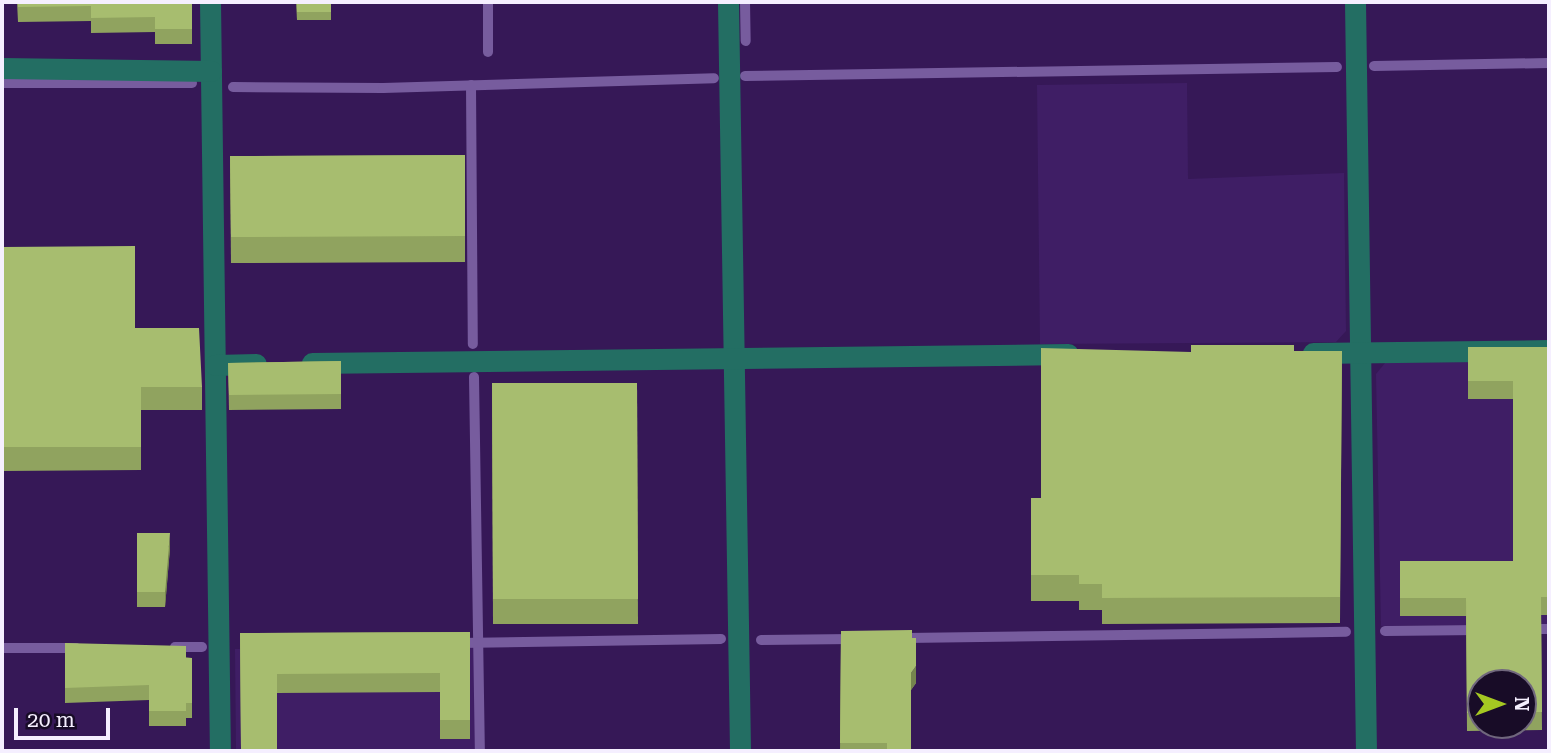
<!DOCTYPE html>
<style>
body{margin:0}
#map{position:relative;width:1551px;height:753px;overflow:hidden;background:#361857;font-family:"Roboto Serif",serif}
div>[style]{position:absolute}
.built>*{inset:0;background:#3f1e65}
.stream>*{height:10px;margin:-5px;padding:0 5px;transform-origin:5px;border-radius:5px;background:#775c9e}
.minor>*{height:21px;margin:-10.5px;padding:0 10.5px;transform-origin:10.5px;border-radius:10.5px;background:#236e63}
.wall>*{inset:0;background:#90a35f}
.shaded-wall>*{inset:0;background:#75844e}
.building>*{inset:0;background:#a7bd6f}
span{translate:-50% -50%;white-space:nowrap;text-align:center;line-height:1.15;-webkit-text-stroke:7px #180c27;paint-order:stroke}
.frame{position:absolute;inset:0;border:4px solid #f5efff;pointer-events:none}
.north{position:absolute;left:1467px;top:669px;width:70px;height:70px;box-sizing:border-box;background:#180c27;border:2px solid #70677d;border-radius:50%;rotate:90deg;font-size:19px;font-weight:700;line-height:28px;text-align:center;color:#f5efff}
.north::after{content:'';display:block;margin:auto;width:24px;height:32px;background:#a5c822;clip-path:polygon(50% 0,100% 100%,50% 72%,0 100%)}
.scale{position:absolute;left:14px;top:708px;width:96px;height:32px;box-sizing:border-box;border:4px solid #f5efff;border-top:0;padding-left:9px;font-size:21px;line-height:24px;white-space:nowrap;color:#f5efff;-webkit-text-stroke:5px #180c27;paint-order:stroke}
</style>
<div id="map">
<div class="built">
<i style="clip-path:polygon(1187px 83px,1188px 179px,1344px 173px,1346px 331px,1336px 342px,1040px 344px,1037px 85px)"></i>
<i style="clip-path:polygon(1549px 361px,1549px 624px,1381px 626px,1376px 374px,1385px 363px)"></i>
<i style="clip-path:polygon(474px 645px,476px 751px,236px 751px,235px 649px)"></i>
</div>
<div class="stream">
<i style="left:488px;top:2px;width:50px;rotate:90deg"></i>
<i style="left:745px;top:2px;width:39px;rotate:89deg"></i>
<i style="left:1374px;top:66px;width:175px;rotate:-1deg"></i>
<i style="left:745px;top:76px;width:592px;rotate:-0.87deg"></i>
<i style="left:2px;top:83px;width:190px"></i>
<i style="left:471px;top:85px;width:259px;rotate:89.6deg"></i>
<i style="left:233px;top:87px;width:150px;rotate:0.4deg"></i>
<i style="left:383px;top:88px;width:331px;rotate:-1.7deg"></i>
<i style="left:474px;top:377px;width:374px;rotate:89.1deg"></i>
<i style="left:1529px;top:629px;width:20px"></i>
<i style="left:1385px;top:631px;width:94px;rotate:-0.6deg"></i>
<i style="left:906px;top:638px;width:440px;rotate:-0.8deg"></i>
<i style="left:761px;top:640px;width:91px;rotate:-0.6deg"></i>
<i style="left:459px;top:643px;width:262px;rotate:-0.9deg"></i>
<i style="left:175px;top:647px;width:27px"></i>
<i style="left:2px;top:648px;width:74px"></i>
</div>
<div class="minor">
<i style="left:210px;top:2px;width:749px;rotate:89.24deg"></i>
<i style="left:728px;top:2px;width:749px;rotate:89.08deg"></i>
<i style="left:1355px;top:2px;width:749px;rotate:89.16deg"></i>
<i style="left:2px;top:68px;width:209px;rotate:0.8deg"></i>
<i style="left:1313px;top:353px;width:236px;rotate:-0.7deg"></i>
<i style="left:312px;top:363px;width:756px;rotate:-0.68deg"></i>
<i style="left:215px;top:365px;width:41px;rotate:-1.4deg"></i>
</div>
<div class="wall">
<i style="clip-path:polygon(17px 2px,192px 2px,192px 44px,155px 44px,155px 32px,91px 33px,91px 21px,18px 22px)"></i>
<i style="clip-path:polygon(296px 2px,331px 2px,331px 20px,297px 20px)"></i>
<i style="clip-path:polygon(465px 155px,465px 262px,231px 263px,230px 156px)"></i>
<i style="clip-path:polygon(2px 247px,135px 328px,202px 387px,202px 410px,141px 410px,141px 470px,2px 471px)"></i>
<i style="clip-path:polygon(evenodd,1468px 347px,1549px 347px,1549px 615px,1541px 615px,1542px 730px,1467px 731px,1466px 616px,1400px 616px,1400px 561px,1513px 561px,1513px 399px,1468px 399px,1468px 347px,1481px 683px,1523px 683px,1523px 725px,1481px 725px,1481px 683px)"></i>
<i style="clip-path:polygon(1342px 351px,1340px 623px,1102px 624px,1102px 610px,1079px 610px,1079px 601px,1031px 601px,1031px 498px,1041px 498px,1191px 352px)"></i>
<i style="clip-path:polygon(341px 361px,341px 409px,229px 410px,228px 363px)"></i>
<i style="clip-path:polygon(492px 383px,637px 383px,638px 624px,493px 624px)"></i>
<i style="clip-path:polygon(137px 533px,170px 548px,165px 607px,137px 607px)"></i>
<i style="clip-path:polygon(841px 631px,916px 683px,911px 690px,911px 751px,840px 751px)"></i>
<i style="clip-path:polygon(470px 632px,470px 739px,440px 739px,440px 692px,277px 693px,277px 751px,241px 751px,240px 633px)"></i>
<i style="clip-path:polygon(65px 643px,192px 658px,192px 718px,186px 718px,186px 726px,149px 726px,149px 700px,65px 703px)"></i>
</div>
<div class="shaded-wall">
<i style="clip-path:polygon(170px 533px,170px 548px,165px 607px,165px 592px)"></i>
<i style="clip-path:polygon(916px 666px,916px 683px,911px 690px,911px 673px)"></i>
</div>
<div class="building">
<i style="clip-path:polygon(18px 2px,192px 2px,192px 29px,155px 29px,155px 17px,91px 18px,91px 6px,18px 7px)"></i>
<i style="clip-path:polygon(297px 2px,331px 2px,331px 12px,297px 12px)"></i>
<i style="clip-path:polygon(465px 155px,465px 236px,231px 237px,230px 156px)"></i>
<i style="clip-path:polygon(135px 246px,135px 328px,199px 328px,202px 387px,141px 387px,141px 447px,2px 447px,2px 247px)"></i>
<i style="clip-path:polygon(1191px 345px,1294px 345px,1294px 351px,1342px 351px,1340px 597px,1102px 598px,1102px 584px,1079px 584px,1079px 575px,1031px 575px,1031px 498px,1041px 498px,1041px 348px,1191px 352px)"></i>
<i style="clip-path:polygon(1468px 347px,1549px 347px,1549px 597px,1541px 597px,1542px 712px,1523px 712px,1523px 683px,1481px 683px,1481px 713px,1467px 713px,1466px 598px,1400px 598px,1400px 561px,1513px 561px,1513px 381px,1468px 381px)"></i>
<i style="clip-path:polygon(341px 361px,341px 394px,229px 395px,228px 363px)"></i>
<i style="clip-path:polygon(492px 383px,637px 383px,638px 599px,493px 599px)"></i>
<i style="clip-path:polygon(137px 533px,170px 533px,165px 592px,137px 592px)"></i>
<i style="clip-path:polygon(912px 630px,912px 638px,916px 638px,916px 666px,911px 673px,911px 751px,887px 751px,887px 743px,840px 743px,841px 631px)"></i>
<i style="clip-path:polygon(470px 632px,470px 720px,440px 720px,440px 673px,277px 674px,277px 751px,241px 750px,240px 633px)"></i>
<i style="clip-path:polygon(65px 643px,186px 646px,186px 658px,192px 658px,192px 703px,186px 703px,186px 711px,149px 711px,149px 685px,65px 688px)"></i>
</div>
<div class="frame"></div>
<div class="north">N</div>
<div class="scale">20 m</div>
</div>
